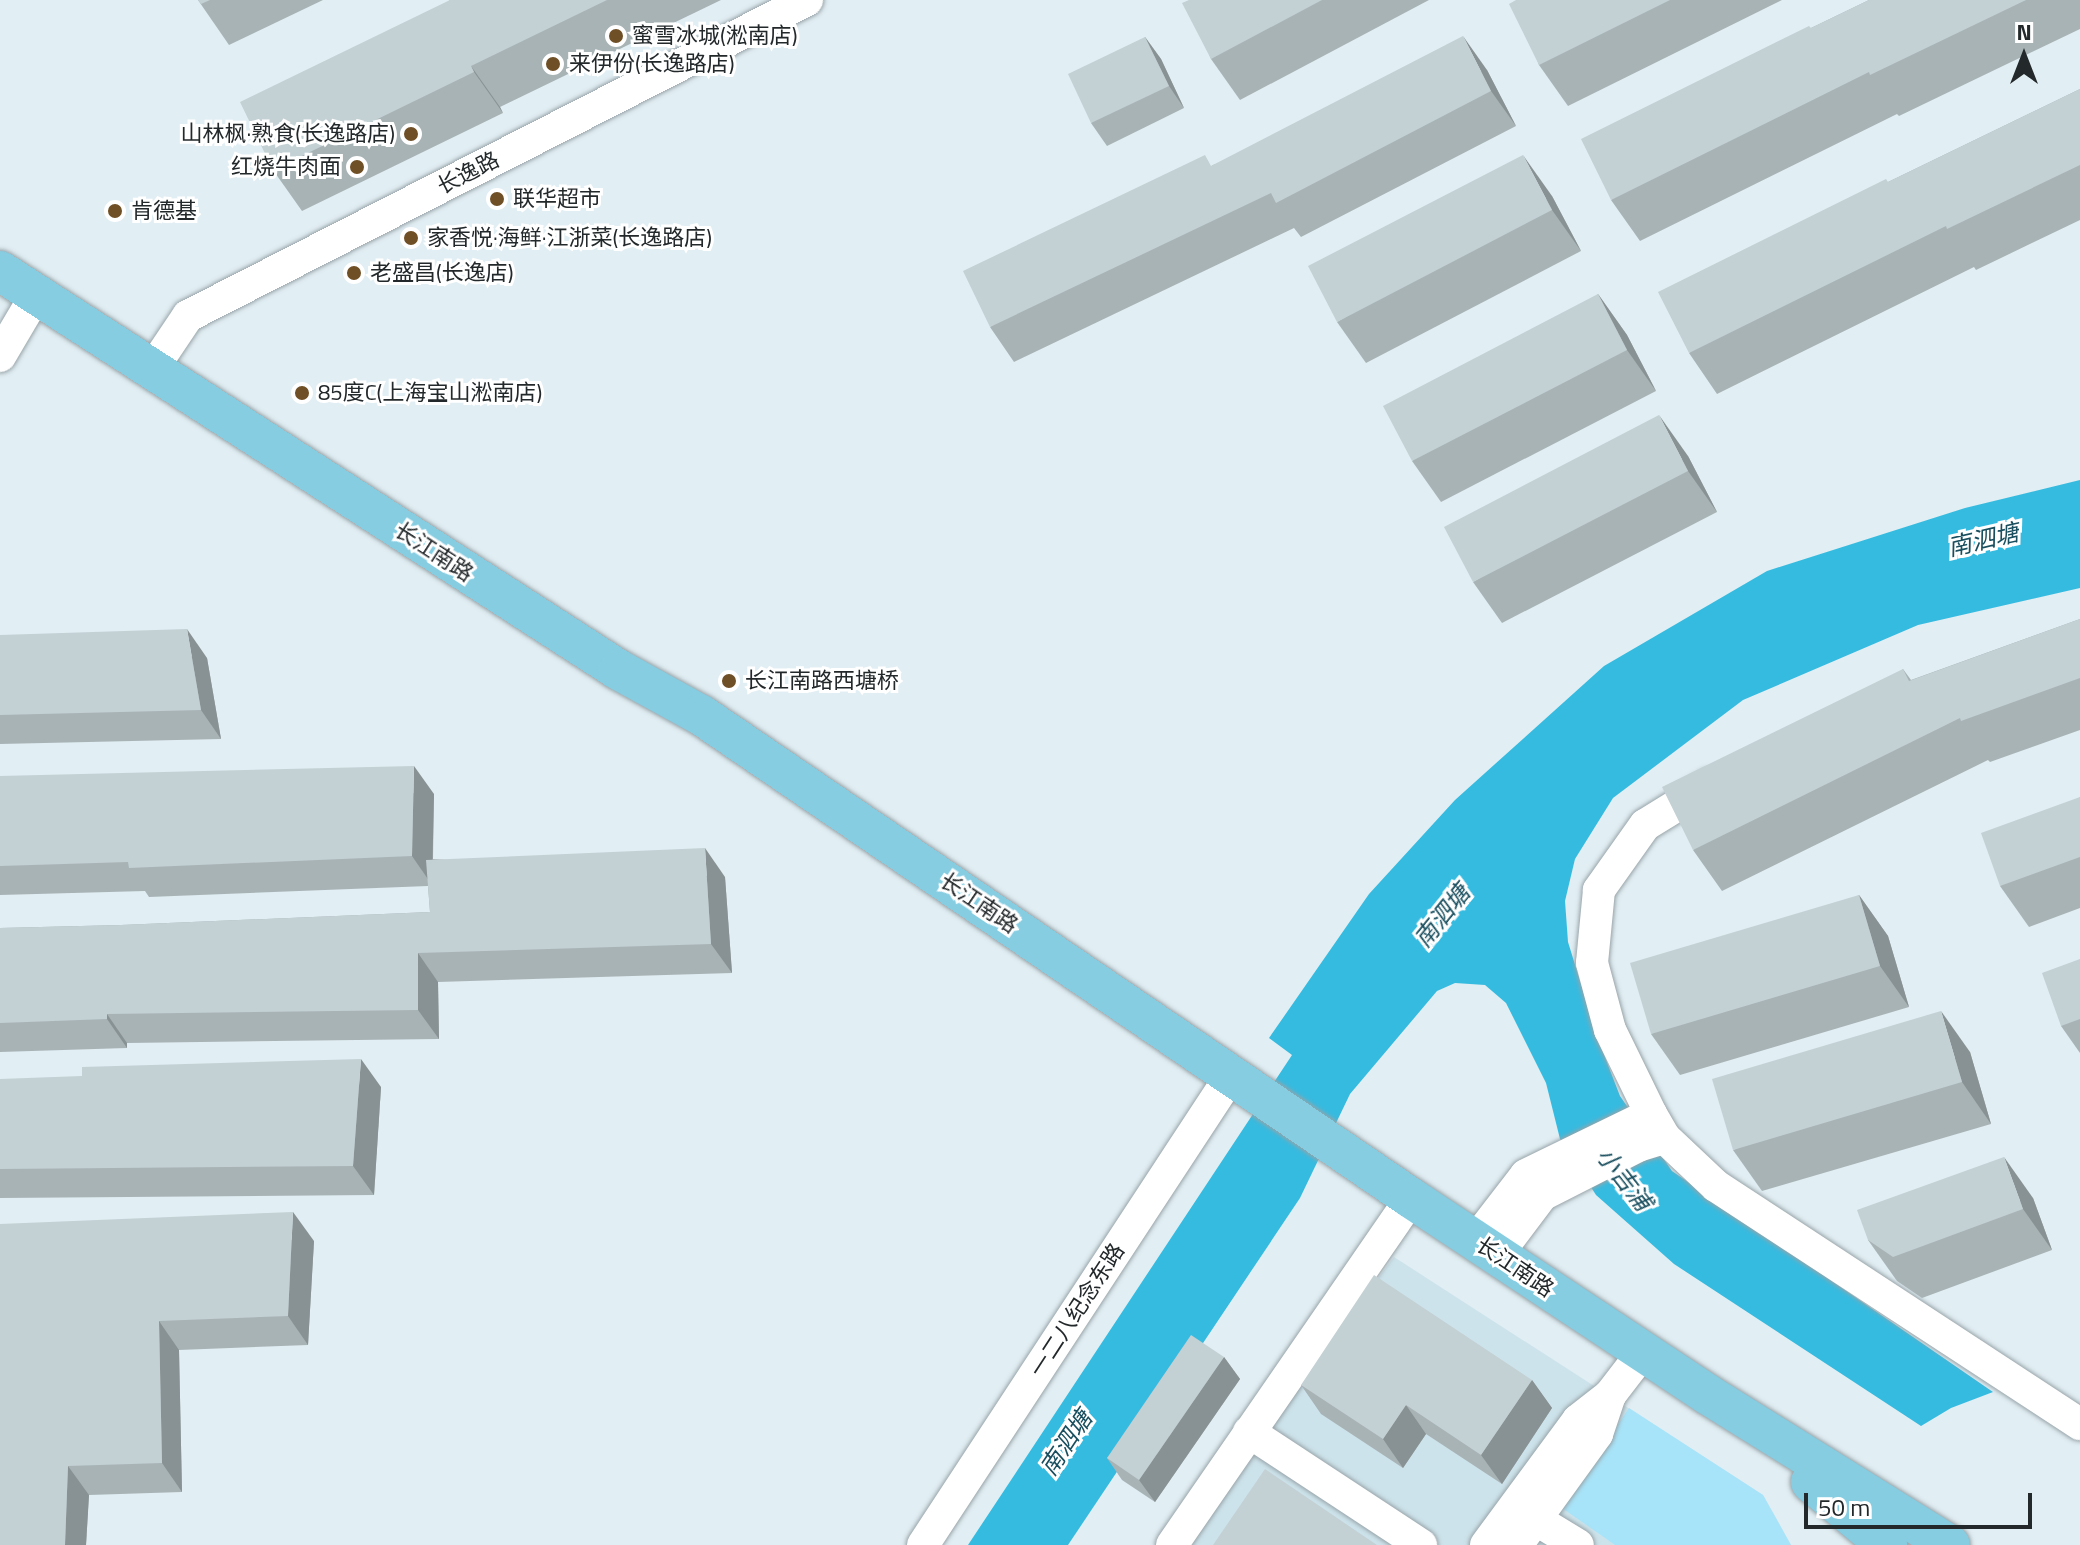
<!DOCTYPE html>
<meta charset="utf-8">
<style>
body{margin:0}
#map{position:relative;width:2080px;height:1545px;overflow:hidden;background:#e1eef3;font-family:"Titillium Web","Noto Sans SC",sans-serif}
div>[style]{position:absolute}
.built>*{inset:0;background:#cde3eb}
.green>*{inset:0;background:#a8e4f9}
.water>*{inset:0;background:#36bbe0}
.roads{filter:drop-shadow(0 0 2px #98a4a9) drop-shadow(0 0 2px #98a4a9)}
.minor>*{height:32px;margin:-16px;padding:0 16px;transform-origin:16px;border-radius:16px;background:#fff}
.major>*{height:40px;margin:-20px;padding:0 20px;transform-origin:20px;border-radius:20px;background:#86cde2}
.wall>*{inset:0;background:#a8b3b6}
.shaded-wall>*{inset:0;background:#889294}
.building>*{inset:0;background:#c3d0d4}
.dots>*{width:22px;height:22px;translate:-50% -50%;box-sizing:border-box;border:4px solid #fff;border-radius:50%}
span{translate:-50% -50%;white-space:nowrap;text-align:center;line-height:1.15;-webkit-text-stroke:6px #fff;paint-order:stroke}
.poi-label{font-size:22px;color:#23282a}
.left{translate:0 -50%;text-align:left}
.right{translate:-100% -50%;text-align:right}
.street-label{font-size:22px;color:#23282a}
.water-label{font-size:24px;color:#194e5e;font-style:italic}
.north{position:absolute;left:1984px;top:16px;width:80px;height:80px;-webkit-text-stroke:6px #fff;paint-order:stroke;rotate:0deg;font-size:22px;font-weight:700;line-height:32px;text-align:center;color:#23282a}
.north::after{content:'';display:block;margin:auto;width:28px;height:36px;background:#23282a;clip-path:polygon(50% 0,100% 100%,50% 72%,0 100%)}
.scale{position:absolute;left:1804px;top:1493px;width:228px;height:36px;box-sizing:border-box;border:4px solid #23282a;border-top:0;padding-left:10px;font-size:24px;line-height:28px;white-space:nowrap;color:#23282a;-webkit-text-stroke:6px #fff;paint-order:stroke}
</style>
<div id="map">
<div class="built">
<i style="clip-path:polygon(1394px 1257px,1763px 1495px,1791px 1545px,1188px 1545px,1259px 1438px)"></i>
</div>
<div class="green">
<i style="clip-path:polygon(1629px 1408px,1763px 1495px,1791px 1545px,1615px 1545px,1562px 1508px)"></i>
</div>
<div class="water">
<i style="clip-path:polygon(2080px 480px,2080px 588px,1918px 625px,1743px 700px,1613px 798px,1575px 859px,1565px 901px,1568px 942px,1598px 1039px,1620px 1096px,1672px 1171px,1993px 1392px,1951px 1408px,1921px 1426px,1674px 1264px,1596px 1195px,1560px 1139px,1546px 1083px,1506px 1003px,1485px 985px,1455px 983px,1437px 991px,1350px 1094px,1300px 1198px,1068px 1545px,968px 1545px,1292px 1055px,1269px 1038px,1369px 894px,1455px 800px,1604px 666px,1767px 571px,1965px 508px)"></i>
</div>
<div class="roads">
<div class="minor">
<i style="left:0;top:356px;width:71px;rotate:-59.5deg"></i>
<i style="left:151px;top:371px;width:66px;rotate:-56.1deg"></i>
<i style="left:188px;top:316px;width:695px;rotate:-27.04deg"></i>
<i style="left:1710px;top:785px;width:76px;rotate:148.4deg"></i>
<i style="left:1645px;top:825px;width:80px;rotate:125.3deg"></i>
<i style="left:1599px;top:890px;width:73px;rotate:95.5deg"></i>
<i style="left:1592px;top:963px;width:69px;rotate:75deg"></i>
<i style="left:1610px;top:1030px;width:93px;rotate:64deg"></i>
<i style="left:1651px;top:1114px;width:28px;rotate:60deg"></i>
<i style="left:1665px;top:1138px;width:70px;rotate:43.3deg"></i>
<i style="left:1716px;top:1186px;width:435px;rotate:33.2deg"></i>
<i style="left:1475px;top:1241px;width:83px;rotate:-52.3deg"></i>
<i style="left:1526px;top:1175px;width:139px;rotate:-26deg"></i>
<i style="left:1497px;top:1255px;width:75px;rotate:-53.1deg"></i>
<i style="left:1542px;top:1195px;width:108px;rotate:-27deg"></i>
<i style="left:1638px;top:1146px;width:28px;rotate:-17deg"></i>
<i style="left:1249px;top:1432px;width:206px;rotate:33.3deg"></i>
<i style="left:1535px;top:1519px;width:50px;rotate:31.2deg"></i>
<i style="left:923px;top:1545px;width:563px;rotate:-56.73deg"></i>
<i style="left:1172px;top:1545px;width:421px;rotate:-55.4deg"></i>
<i style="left:1486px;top:1545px;width:155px;rotate:-53.6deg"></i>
<i style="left:1578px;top:1420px;width:41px;rotate:-38deg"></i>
<i style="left:1610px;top:1395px;width:54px;rotate:-52.5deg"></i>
<i style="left:1517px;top:1545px;width:137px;rotate:-54.2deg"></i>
<i style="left:1597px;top:1434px;width:41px;rotate:-71.6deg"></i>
</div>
<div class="major">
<i style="left:0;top:271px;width:736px;rotate:32.81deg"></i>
<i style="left:619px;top:670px;width:94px;rotate:28.8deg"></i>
<i style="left:701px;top:715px;width:859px;rotate:34.23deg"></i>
<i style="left:1411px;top:1198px;width:355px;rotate:33.5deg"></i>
<i style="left:1707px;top:1394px;width:286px;rotate:31.9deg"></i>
<i style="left:1811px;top:1482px;width:99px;rotate:39.7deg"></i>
</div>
</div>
<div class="wall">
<i style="clip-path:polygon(198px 0,323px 0,229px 45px)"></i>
<i style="clip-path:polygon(450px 0,721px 0,500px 107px,503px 113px,302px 211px,273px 170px)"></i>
<i style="clip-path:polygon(1189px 0,1429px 0,1240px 100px,1211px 59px)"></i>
<i style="clip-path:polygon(1516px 0,1782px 0,1568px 106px,1539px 65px)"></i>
<i style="clip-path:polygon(1869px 0,2080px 0,2080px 29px,1899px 116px,1897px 114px,1640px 241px,1611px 200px,1811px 28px)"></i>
<i style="clip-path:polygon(1145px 37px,1161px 59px,1184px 108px,1107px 146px,1091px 123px)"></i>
<i style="clip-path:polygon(1487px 70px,1516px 126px,1301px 237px,1294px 228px,1014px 362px,990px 327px,1213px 165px)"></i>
<i style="clip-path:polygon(2080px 89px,2080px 220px,1976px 270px,1974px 267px,1717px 394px,1689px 353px,1888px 182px)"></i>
<i style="clip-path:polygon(1552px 196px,1581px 251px,1366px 363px,1337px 322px)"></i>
<i style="clip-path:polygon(1598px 294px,1627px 335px,1656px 391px,1441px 502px,1412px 461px)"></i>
<i style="clip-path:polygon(1688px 456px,1717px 512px,1502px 623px,1473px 582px)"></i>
<i style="clip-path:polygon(2080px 619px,2080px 730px,1990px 762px,1988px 760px,1722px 891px,1693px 850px,1903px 669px,1911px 680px)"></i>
<i style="clip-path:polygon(0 635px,207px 658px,221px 739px,0 744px)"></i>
<i style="clip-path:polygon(0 776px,434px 794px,433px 859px,725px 877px,732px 973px,438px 982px,439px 1039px,127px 1043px,127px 1048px,0 1052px,0 928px,121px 925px,430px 912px,428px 886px,149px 897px,145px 891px,0 895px)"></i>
<i style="clip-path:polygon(2080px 797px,2080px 908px,2029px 927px,2000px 886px)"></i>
<i style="clip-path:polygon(1859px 895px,1888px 936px,1909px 1007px,1680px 1075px,1651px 1034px)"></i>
<i style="clip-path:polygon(2080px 959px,2080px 1053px,2061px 1026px)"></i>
<i style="clip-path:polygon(1970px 1052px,1991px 1124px,1762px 1191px,1733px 1150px)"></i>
<i style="clip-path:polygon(0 1079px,381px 1087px,374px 1195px,0 1198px)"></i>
<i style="clip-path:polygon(2033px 1198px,2052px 1250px,1922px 1298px,1897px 1281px,1868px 1240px)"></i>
<i style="clip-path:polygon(0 1224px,314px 1241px,308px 1345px,179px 1350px,182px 1492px,89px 1495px,86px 1545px,0 1545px)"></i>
<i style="clip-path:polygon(1224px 1357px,1240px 1379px,1155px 1502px,1122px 1480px,1107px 1458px)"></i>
<i style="clip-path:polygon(1532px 1380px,1552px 1408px,1502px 1484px,1426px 1434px,1403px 1468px,1321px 1414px,1301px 1385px)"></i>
</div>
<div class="shaded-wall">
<i style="clip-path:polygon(1463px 36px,1487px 70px,1516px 126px,1491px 91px)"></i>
<i style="clip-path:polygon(1145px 37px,1161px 59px,1184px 108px,1169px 86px)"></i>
<i style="clip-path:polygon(471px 66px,500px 107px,503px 113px,474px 72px)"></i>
<i style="clip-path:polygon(1523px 155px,1552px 196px,1581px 251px,1552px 210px)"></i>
<i style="clip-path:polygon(1598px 294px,1627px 335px,1656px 391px,1627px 350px)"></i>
<i style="clip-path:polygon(1659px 415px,1688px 456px,1717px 512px,1688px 471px)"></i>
<i style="clip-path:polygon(187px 629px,207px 658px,221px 739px,201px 710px)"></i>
<i style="clip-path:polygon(414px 766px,434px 794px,432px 885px,412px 856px)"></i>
<i style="clip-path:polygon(705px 848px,725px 877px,732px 973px,711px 944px)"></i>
<i style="clip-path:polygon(1859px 895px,1888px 936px,1909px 1007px,1880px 966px)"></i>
<i style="clip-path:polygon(418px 953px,438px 982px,439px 1039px,418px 1010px)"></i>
<i style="clip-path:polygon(1941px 1011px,1970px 1052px,1991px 1124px,1962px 1082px)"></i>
<i style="clip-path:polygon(107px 1014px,127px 1043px,127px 1048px,107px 1019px)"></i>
<i style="clip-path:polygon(361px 1059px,381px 1087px,374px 1195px,353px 1166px)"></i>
<i style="clip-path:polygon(2004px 1157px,2033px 1198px,2052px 1250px,2023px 1209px)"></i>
<i style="clip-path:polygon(293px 1212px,314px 1241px,308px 1345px,288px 1316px)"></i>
<i style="clip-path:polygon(159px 1321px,179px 1350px,182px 1492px,162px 1463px)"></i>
<i style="clip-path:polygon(1224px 1357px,1240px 1379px,1155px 1502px,1139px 1480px)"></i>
<i style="clip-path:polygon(1532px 1380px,1552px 1408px,1502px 1484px,1481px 1455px)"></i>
<i style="clip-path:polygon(1406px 1405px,1426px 1434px,1403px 1468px,1383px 1439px)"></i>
<i style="clip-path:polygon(68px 1466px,89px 1495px,86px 1545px,65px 1545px)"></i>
</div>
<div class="building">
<i style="clip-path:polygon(198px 0,210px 0,201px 4px)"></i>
<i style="clip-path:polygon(450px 0,607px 0,471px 66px,474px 72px,273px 170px,240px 102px)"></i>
<i style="clip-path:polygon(1189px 0,1322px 0,1211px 59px,1182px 3px)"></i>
<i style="clip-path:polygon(1516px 0,1670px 0,1539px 65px,1509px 4px)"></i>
<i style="clip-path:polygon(1869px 0,2026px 0,1870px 75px,1869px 72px,1611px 200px,1581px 139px,1809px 26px,1811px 28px)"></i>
<i style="clip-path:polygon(1463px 36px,1491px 91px,1276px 203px,1271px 193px,990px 327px,963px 271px,1205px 155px,1211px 166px)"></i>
<i style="clip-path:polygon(1145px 37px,1169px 86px,1091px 123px,1068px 74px)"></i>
<i style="clip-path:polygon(2080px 89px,2080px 165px,1947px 229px,1946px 226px,1689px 353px,1658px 292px,1886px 179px,1888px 182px)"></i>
<i style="clip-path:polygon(1523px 155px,1552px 210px,1337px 322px,1308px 266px)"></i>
<i style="clip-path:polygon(1598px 294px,1627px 350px,1412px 461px,1383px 406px)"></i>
<i style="clip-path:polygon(1659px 415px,1688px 471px,1473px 582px,1444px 527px)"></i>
<i style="clip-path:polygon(2080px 619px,2080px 678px,1961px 721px,1960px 718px,1693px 850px,1662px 787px,1903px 669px,1909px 681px)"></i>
<i style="clip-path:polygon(187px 629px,201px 710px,0 715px,0 635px)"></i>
<i style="clip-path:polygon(414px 766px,412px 856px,129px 868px,128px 862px,0 866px,0 776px)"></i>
<i style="clip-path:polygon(2080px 797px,2080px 857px,2000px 886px,1981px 833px)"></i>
<i style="clip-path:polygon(705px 848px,711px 944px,418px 953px,418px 1010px,107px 1014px,107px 1019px,0 1023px,0 928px,121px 925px,430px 912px,426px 860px)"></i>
<i style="clip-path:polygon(1859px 895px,1880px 966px,1651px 1034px,1630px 963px)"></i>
<i style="clip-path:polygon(2080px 959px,2080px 1019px,2061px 1026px,2042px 973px)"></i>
<i style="clip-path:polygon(1941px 1011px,1962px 1082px,1733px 1150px,1712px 1079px)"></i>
<i style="clip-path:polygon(361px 1059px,353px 1166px,0 1169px,0 1079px,82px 1076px,82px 1067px)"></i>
<i style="clip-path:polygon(2004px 1157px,2023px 1209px,1893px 1257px,1868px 1240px,1857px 1210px)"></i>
<i style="clip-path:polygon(293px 1212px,288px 1316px,159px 1321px,162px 1463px,68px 1466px,65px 1545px,0 1545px,0 1224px)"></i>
<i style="clip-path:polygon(1374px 1275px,1532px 1380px,1481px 1455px,1406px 1405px,1383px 1439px,1301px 1385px)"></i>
<i style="clip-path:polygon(1191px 1335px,1224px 1357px,1139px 1480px,1107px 1458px)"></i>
<i style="clip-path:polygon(1265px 1469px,1377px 1545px,1213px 1545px)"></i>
</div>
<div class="dots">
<i style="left:616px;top:36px;background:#6f4f25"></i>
<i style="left:553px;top:64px;background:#6f4f25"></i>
<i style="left:411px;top:134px;background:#6f4f25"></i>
<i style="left:357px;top:167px;background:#6f4f25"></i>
<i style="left:497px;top:199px;background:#6f4f25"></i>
<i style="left:115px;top:211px;background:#6f4f25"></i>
<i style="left:411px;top:238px;background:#6f4f25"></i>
<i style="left:354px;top:273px;background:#6f4f25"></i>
<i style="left:302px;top:393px;background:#6f4f25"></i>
<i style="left:729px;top:681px;background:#6f4f25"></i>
</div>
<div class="poi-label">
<span class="left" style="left:632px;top:36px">蜜雪冰城(淞南店)</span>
<span class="left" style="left:569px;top:64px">来伊份(长逸路店)</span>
<span class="right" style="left:395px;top:134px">山林枫·熟食(长逸路店)</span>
<span class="right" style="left:341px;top:167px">红烧牛肉面</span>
<span class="left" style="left:513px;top:199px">联华超市</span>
<span class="left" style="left:131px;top:211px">肯德基</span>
<span class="left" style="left:427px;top:238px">家香悦·海鲜·江浙菜(长逸路店)</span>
<span class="left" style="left:370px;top:273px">老盛昌(长逸店)</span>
<span class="left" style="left:318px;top:393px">85度C(上海宝山淞南店)</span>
<span class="left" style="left:745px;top:681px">长江南路西塘桥</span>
</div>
<div class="street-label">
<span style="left:468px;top:173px;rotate:-27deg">长逸路</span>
<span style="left:434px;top:552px;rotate:33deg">长江南路</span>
<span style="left:979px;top:903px;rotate:34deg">长江南路</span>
<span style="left:1515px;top:1267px;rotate:34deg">长江南路</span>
<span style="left:1077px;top:1310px;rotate:-57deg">一二八纪念东路</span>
</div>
<div class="water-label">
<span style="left:1983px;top:540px;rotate:-13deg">南泗塘</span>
<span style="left:1442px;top:916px;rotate:-51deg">南泗塘</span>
<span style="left:1624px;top:1179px;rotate:52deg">小吉浦</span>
<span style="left:1066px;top:1443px;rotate:-56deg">南泗塘</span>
</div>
<div class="north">N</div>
<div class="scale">50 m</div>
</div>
